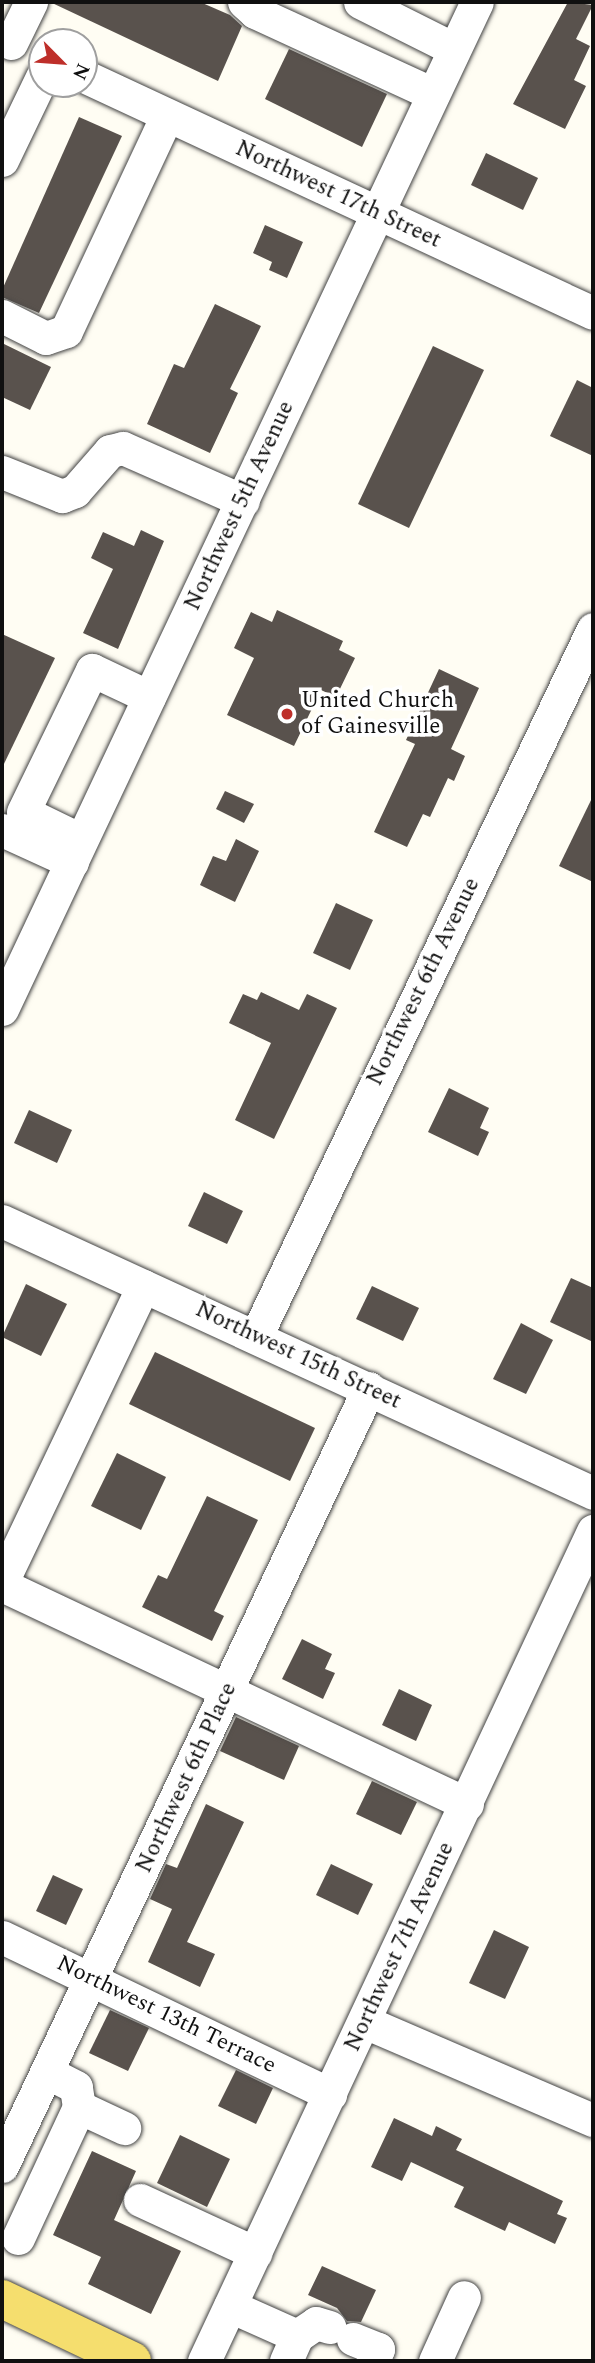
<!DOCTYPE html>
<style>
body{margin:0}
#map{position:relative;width:595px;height:2363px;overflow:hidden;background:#fffdf3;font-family:Spectral,serif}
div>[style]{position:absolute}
.building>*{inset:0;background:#59524d}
.roads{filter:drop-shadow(0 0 2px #434343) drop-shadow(0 0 2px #434343)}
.minor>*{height:33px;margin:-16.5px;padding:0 16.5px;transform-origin:16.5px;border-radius:16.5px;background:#fff}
.major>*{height:38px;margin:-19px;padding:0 19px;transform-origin:19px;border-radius:19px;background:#f5de6e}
.dots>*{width:19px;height:19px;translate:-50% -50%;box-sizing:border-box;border:4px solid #fff;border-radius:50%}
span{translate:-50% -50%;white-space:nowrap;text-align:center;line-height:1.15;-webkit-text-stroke:7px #fff;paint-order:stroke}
.street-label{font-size:23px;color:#101010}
.poi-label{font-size:23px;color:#101010}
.left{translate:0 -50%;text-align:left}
.frame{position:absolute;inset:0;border:4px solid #101010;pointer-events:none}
.north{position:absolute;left:28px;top:28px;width:70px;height:70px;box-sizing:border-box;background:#fff;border:2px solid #9f9f9f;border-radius:50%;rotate:115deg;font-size:19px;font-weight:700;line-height:28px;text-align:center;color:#101010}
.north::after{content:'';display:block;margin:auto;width:24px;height:32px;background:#be2f2a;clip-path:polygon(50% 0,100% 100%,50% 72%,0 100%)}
</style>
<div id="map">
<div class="building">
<i style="clip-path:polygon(50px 2px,200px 2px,230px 15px,242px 26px,218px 81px)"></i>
<i style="clip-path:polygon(568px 2px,593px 5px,576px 39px,590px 46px,574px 80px,586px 86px,565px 129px,513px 104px)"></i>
<i style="clip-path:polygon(289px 49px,387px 94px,362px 147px,265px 99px)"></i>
<i style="clip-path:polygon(79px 117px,122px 136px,39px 313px,2px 297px,2px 290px)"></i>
<i style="clip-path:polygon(486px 153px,538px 178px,523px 210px,471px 185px)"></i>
<i style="clip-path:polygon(265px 225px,303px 242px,287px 278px,269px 270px,272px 262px,253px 253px)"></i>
<i style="clip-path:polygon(215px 304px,261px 326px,230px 389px,238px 393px,210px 453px,147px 424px,174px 364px,184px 368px)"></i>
<i style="clip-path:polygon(2px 343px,51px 367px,30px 410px,2px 397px)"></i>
<i style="clip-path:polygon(433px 346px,484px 370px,409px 528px,358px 504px)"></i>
<i style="clip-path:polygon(577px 380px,593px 388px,593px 456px,550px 436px)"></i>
<i style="clip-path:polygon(141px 530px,164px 541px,118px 649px,83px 633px,113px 569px,91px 558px,103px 532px,134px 546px)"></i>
<i style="clip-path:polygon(277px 610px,343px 641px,339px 650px,355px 658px,336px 697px,321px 690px,294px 746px,227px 715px,254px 658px,234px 648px,251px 612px,272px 622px)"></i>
<i style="clip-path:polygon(2px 634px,55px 658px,2px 768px)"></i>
<i style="clip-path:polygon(439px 669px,479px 688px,451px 749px,465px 756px,454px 781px,448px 778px,430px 817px,423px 814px,407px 847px,374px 832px,415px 744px,406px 740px)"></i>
<i style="clip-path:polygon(225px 791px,254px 804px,244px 823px,216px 809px)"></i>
<i style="clip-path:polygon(593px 796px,593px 882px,559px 866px)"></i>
<i style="clip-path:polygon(236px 839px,259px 851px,235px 902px,200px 885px,213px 856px,226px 861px)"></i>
<i style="clip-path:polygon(336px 903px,373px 920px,350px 970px,313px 953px)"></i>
<i style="clip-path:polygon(261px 992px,299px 1010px,307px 994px,337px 1008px,274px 1139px,235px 1120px,271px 1043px,229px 1023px,243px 994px,257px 1000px)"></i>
<i style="clip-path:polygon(449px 1088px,489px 1108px,480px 1128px,489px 1132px,478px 1156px,428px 1132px)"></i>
<i style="clip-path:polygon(29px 1110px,72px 1130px,57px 1163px,14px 1143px)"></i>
<i style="clip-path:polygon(204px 1192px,243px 1211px,227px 1244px,188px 1226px)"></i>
<i style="clip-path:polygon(571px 1278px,593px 1288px,593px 1342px,550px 1322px)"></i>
<i style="clip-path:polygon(26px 1284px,67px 1304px,41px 1356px,2px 1337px)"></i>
<i style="clip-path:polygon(372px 1286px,419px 1308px,403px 1341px,356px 1319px)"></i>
<i style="clip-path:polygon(521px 1323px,553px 1340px,526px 1394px,493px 1379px)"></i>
<i style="clip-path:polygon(155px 1352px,315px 1428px,290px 1481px,129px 1404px)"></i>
<i style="clip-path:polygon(117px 1453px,166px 1477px,141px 1530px,91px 1506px)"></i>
<i style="clip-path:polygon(207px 1496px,258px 1520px,214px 1611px,224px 1616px,212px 1641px,142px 1607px,158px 1575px,167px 1579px)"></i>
<i style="clip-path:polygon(302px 1639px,332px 1654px,325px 1669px,335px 1673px,323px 1699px,282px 1679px)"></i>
<i style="clip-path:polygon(399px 1689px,432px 1705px,416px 1741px,382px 1725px)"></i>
<i style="clip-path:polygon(236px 1717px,299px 1746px,284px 1780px,220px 1751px)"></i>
<i style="clip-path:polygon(372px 1781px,417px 1802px,401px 1835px,356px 1814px)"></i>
<i style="clip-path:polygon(206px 1804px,244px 1822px,187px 1942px,215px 1954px,200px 1987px,148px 1962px,172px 1909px,150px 1899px,166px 1864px,177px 1868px)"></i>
<i style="clip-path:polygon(331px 1864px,373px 1884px,358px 1915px,316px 1895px)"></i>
<i style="clip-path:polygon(53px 1875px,83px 1889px,66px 1925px,36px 1911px)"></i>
<i style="clip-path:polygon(494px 1930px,529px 1947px,505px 1999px,469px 1983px)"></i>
<i style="clip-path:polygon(110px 2010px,149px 2028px,128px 2071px,89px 2053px)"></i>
<i style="clip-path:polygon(236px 2070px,273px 2088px,256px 2124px,218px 2106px)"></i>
<i style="clip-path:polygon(394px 2118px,432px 2136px,436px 2126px,462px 2139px,456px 2150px,563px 2201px,557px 2214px,567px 2218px,555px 2244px,509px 2222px,505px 2231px,454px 2207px,464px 2187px,411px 2162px,402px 2181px,371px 2167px)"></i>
<i style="clip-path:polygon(180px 2135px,230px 2159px,207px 2207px,157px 2183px)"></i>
<i style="clip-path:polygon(92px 2151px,136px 2171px,114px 2220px,181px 2251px,151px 2314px,88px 2284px,101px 2257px,53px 2235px)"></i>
<i style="clip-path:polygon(322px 2266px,376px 2290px,361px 2322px,347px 2321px,337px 2308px,308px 2295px)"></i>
</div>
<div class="roads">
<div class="minor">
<i style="left:244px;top:2px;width:15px;rotate:42deg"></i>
<i style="left:255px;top:12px;width:196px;rotate:24.7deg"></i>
<i style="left:360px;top:2px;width:105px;rotate:26.6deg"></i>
<i style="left:11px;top:43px;width:46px;rotate:-64deg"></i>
<i style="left:84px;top:76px;width:561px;rotate:24.97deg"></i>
<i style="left:2px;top:160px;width:92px;rotate:-64.3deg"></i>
<i style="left:2px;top:316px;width:49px;rotate:26.6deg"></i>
<i style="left:46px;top:338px;width:21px;rotate:-19deg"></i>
<i style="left:66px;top:331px;width:238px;rotate:-64.9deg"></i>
<i style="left:2px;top:472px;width:65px;rotate:21.8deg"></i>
<i style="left:62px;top:496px;width:14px;rotate:-21deg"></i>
<i style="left:75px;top:491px;width:53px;rotate:-48.8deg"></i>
<i style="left:110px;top:451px;width:13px;rotate:-13deg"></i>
<i style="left:123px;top:448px;width:131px;rotate:23.8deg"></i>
<i style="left:2px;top:830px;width:77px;rotate:24.6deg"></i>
<i style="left:81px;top:840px;width:64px;rotate:-154.2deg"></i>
<i style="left:23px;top:812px;width:158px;rotate:-64.1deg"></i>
<i style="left:92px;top:670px;width:63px;rotate:25.3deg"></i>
<i style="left:2px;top:1009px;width:1113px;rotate:-64.75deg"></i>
<i style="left:2px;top:1221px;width:651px;rotate:24.71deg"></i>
<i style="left:256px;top:1336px;width:783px;rotate:-64.51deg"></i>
<i style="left:2px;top:1582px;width:328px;rotate:-64.5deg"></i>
<i style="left:2px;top:1585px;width:514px;rotate:25.22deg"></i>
<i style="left:2px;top:1937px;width:364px;rotate:25.6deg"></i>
<i style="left:365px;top:2022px;width:248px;rotate:23.3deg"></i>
<i style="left:79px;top:2107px;width:50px;rotate:25deg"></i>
<i style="left:2px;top:2166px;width:860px;rotate:-64.75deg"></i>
<i style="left:140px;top:2200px;width:127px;rotate:24.7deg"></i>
<i style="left:18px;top:2238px;width:145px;rotate:-65deg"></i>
<i style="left:79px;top:2107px;width:20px;rotate:-99deg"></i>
<i style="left:76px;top:2087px;width:33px;rotate:-153deg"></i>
<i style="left:230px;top:2306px;width:73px;rotate:24.1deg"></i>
<i style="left:297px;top:2336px;width:27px;rotate:114deg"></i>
<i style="left:297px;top:2336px;width:23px;rotate:-34deg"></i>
<i style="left:316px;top:2323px;width:14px;rotate:17deg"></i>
<i style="left:353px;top:2339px;width:27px;rotate:22deg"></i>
<i style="left:378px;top:2349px;width:13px;rotate:113deg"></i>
<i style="left:204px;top:2361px;width:917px;rotate:-64.89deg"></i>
<i style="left:435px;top:2361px;width:70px;rotate:-65.6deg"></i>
</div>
<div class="major">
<i style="left:2px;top:2299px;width:144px;rotate:25.5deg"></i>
</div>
</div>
<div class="dots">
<i style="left:287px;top:714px;background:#be2f2a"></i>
</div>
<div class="street-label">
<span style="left:338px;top:195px;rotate:25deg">Northwest 17th Street</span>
<span style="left:240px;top:506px;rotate:-65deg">Northwest 5th Avenue</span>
<span style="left:424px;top:982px;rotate:-64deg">Northwest 6th Avenue</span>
<span style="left:298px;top:1356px;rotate:25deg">Northwest 15th Street</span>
<span style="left:187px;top:1778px;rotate:-65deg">Northwest 6th Place</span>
<span style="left:400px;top:1947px;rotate:-65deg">Northwest 7th Avenue</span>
<span style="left:166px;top:2015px;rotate:26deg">Northwest 13th Terrace</span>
</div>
<div class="poi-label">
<span class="left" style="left:301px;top:714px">United Church<br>of Gainesville</span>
</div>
<div class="frame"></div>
<div class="north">N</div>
</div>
